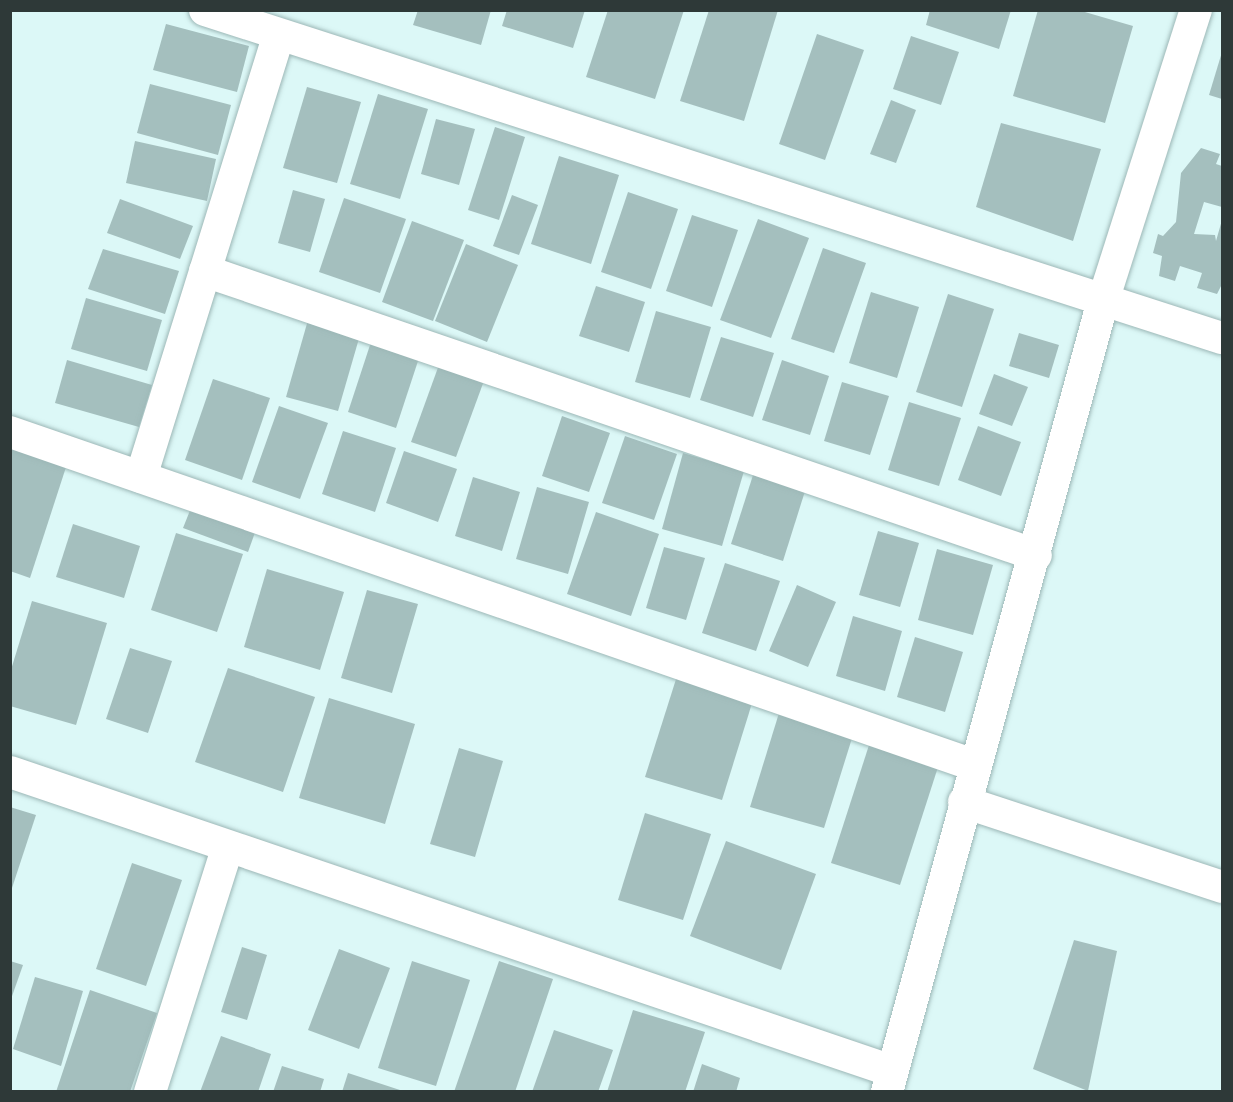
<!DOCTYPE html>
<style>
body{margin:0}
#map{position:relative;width:1233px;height:1102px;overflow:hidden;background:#dcf8f7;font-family:"IBM Plex Serif",serif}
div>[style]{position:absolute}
.building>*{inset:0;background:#a4bfbe}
.roads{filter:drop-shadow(0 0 2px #9cb7b6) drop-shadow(0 0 2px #9cb7b6)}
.minor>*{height:32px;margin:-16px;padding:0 16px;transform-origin:16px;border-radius:16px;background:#fff}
span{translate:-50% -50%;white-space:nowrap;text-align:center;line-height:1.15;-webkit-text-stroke:6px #fff;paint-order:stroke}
.frame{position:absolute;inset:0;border:12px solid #2e3938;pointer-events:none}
</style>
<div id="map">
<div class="building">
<i style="clip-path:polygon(418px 10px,491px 10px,481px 45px,413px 25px)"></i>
<i style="clip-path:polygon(507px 10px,585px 10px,573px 48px,502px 26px)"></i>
<i style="clip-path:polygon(608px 10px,684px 10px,655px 99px,586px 77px)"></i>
<i style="clip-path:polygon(709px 10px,778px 10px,744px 121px,680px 101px)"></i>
<i style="clip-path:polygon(930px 10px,1011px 10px,999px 49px,926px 25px)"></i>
<i style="clip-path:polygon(1038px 10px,1078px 10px,1133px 26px,1105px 123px,1013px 96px)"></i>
<i style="clip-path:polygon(166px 24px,249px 46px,237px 92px,153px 70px)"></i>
<i style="clip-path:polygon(817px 34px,864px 50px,825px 160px,779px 144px)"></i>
<i style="clip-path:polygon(911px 36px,959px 52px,941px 105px,893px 89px)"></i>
<i style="clip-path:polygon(1222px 52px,1222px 99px,1209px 95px)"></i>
<i style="clip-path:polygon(150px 84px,231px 105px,218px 155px,137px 133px)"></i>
<i style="clip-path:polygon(307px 87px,361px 102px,337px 183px,283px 168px)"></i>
<i style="clip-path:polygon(378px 94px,428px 109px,400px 199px,350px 184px)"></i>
<i style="clip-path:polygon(891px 100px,916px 110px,896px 163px,870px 154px)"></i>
<i style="clip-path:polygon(436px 119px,475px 129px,459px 185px,421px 174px)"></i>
<i style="clip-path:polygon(1001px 123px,1101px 149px,1073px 241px,976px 207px)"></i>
<i style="clip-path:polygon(495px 127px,525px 137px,499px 220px,468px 210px)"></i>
<i style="clip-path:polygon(135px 141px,216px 159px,207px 201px,126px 183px)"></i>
<i style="clip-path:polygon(1201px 148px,1220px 154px,1216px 164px,1222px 166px,1222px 207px,1204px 202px,1194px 234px,1215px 235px,1216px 241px,1222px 220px,1222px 284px,1217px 294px,1197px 288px,1202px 273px,1180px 266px,1175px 281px,1159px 276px,1162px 256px,1153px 253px,1158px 234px,1163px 236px,1176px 222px,1181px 173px)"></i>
<i style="clip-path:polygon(559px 156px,619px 175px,591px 264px,531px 244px)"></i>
<i style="clip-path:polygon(293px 190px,325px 199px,310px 252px,278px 243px)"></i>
<i style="clip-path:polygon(628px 192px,678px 209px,651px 289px,601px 272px)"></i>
<i style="clip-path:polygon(512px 195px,538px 205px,519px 255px,493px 246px)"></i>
<i style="clip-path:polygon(344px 198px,406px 219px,380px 293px,319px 272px)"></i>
<i style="clip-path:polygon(120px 199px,193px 226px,180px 259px,107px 233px)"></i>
<i style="clip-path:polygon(692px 215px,738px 230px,712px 307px,666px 291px)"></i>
<i style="clip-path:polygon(758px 219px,809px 238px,771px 338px,720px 320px)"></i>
<i style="clip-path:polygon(412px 221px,464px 240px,433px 321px,382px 302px)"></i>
<i style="clip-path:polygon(466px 244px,518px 265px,487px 342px,435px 321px)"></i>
<i style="clip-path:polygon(823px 248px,866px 263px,834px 353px,791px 339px)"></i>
<i style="clip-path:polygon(103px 249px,179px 271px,165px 314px,88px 289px)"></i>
<i style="clip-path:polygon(596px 286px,645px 302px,629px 352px,579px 336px)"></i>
<i style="clip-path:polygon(871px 292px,919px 307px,897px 378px,849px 363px)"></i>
<i style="clip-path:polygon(948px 294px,994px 309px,962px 407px,916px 392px)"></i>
<i style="clip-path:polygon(86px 298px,162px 320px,147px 371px,71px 349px)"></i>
<i style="clip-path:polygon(656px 311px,711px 327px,690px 398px,635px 382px)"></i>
<i style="clip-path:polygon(308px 320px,360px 335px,338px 411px,286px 397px)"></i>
<i style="clip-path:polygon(1019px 333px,1059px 345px,1049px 378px,1009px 366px)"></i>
<i style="clip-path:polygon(721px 337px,774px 353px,753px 417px,700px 400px)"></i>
<i style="clip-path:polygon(371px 342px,419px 358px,396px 428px,348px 412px)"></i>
<i style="clip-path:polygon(67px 360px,152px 385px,139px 427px,55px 403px)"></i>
<i style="clip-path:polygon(782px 360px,829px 376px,810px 435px,762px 420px)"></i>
<i style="clip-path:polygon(440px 362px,485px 378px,456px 457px,411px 442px)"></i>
<i style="clip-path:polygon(994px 374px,1028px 387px,1012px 426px,979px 414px)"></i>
<i style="clip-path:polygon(213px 379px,270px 398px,242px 480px,185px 460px)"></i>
<i style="clip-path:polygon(842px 382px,889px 396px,870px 455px,824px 441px)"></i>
<i style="clip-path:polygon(909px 402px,961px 418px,939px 486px,888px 470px)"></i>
<i style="clip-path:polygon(279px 406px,328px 423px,300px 499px,252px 482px)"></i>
<i style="clip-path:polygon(562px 416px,610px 433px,589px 492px,542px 476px)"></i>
<i style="clip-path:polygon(978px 426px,1021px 442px,1001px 496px,958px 480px)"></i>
<i style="clip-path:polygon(343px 431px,396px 448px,375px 512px,322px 494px)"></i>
<i style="clip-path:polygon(625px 436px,677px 454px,654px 520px,602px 503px)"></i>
<i style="clip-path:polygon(10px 443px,68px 461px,30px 578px,10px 571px)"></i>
<i style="clip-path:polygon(404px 451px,457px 469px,438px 522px,386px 503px)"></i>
<i style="clip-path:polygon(683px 453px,744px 471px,722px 546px,662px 529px)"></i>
<i style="clip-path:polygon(754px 472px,806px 488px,783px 561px,731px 544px)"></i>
<i style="clip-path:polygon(473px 477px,520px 492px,502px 551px,455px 536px)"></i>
<i style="clip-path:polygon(537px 487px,589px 502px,568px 574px,516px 559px)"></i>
<i style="clip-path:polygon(193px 503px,257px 527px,248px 552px,183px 528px)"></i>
<i style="clip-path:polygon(596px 512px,659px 534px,631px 616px,567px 594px)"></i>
<i style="clip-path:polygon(73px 524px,140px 546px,124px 598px,56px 577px)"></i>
<i style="clip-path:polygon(878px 531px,919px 543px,900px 607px,859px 595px)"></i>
<i style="clip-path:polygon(176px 533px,243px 554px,217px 632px,151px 610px)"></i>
<i style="clip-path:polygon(664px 547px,705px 558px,686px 620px,646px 608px)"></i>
<i style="clip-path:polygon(937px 549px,993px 565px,973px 635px,918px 620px)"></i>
<i style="clip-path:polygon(725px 563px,780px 581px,756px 651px,702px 633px)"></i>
<i style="clip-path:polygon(267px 569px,344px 592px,320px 670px,244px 647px)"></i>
<i style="clip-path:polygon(797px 585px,836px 602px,808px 667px,769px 651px)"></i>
<i style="clip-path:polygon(367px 590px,418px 604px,392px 693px,341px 678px)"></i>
<i style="clip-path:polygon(32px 601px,107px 623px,76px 725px,10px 706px,10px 673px)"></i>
<i style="clip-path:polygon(853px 616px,902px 631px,885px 691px,836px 676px)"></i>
<i style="clip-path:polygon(915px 637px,963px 652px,945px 712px,897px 697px)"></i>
<i style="clip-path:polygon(130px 648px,172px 661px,148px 733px,106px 719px)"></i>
<i style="clip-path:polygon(228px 668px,315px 697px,283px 792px,195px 762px)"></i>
<i style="clip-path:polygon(677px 676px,753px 700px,722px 800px,645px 777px)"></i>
<i style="clip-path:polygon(329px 698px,415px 724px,385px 824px,299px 798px)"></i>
<i style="clip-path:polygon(779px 713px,853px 735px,824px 828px,750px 807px)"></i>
<i style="clip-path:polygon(870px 742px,939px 764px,900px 885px,831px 863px)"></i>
<i style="clip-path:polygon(459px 748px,503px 761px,475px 857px,430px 844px)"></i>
<i style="clip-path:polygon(10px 807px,36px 815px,11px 891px,10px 891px)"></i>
<i style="clip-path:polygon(645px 813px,711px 834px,683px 920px,618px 900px)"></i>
<i style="clip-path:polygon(726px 841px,816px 874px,781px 970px,690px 936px)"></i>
<i style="clip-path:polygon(132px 863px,182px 880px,146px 986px,96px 969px)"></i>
<i style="clip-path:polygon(1074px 940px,1117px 951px,1088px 1091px,1033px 1069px)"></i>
<i style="clip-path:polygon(242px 947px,267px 955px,247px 1020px,221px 1012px)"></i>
<i style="clip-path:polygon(339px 949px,390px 968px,359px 1049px,308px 1030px)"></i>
<i style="clip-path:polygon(10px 961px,23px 965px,11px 999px,10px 999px)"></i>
<i style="clip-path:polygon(412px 961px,470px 980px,436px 1086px,378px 1068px)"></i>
<i style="clip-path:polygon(499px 961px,553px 979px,515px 1092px,454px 1092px)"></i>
<i style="clip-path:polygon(35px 977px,83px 991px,61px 1066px,13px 1049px)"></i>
<i style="clip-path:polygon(90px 990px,157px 1013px,130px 1092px,56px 1092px)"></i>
<i style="clip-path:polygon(633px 1010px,705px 1032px,685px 1092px,607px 1092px)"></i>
<i style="clip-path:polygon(554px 1030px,613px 1050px,598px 1092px,532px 1092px)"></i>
<i style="clip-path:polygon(221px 1036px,271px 1054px,258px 1092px,200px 1092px)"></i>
<i style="clip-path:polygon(702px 1064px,740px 1078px,736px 1092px,693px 1092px)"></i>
<i style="clip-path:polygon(282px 1066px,324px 1079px,320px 1092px,273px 1092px)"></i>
<i style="clip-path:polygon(348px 1073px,403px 1091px,403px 1092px,342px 1092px)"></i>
</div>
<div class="roads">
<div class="minor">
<i style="left:205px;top:10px;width:1069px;rotate:17.88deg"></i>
<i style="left:205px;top:271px;width:878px;rotate:18.87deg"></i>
<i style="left:10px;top:432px;width:1020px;rotate:19.06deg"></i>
<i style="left:141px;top:477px;width:462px;rotate:-72.7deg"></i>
<i style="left:10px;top:772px;width:931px;rotate:18.73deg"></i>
<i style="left:964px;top:802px;width:272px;rotate:18.2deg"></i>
<i style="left:150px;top:1092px;width:255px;rotate:-72.4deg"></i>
<i style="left:887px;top:1092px;width:820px;rotate:-74.73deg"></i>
<i style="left:1103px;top:301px;width:305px;rotate:-72.3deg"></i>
</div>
</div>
<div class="frame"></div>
</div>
